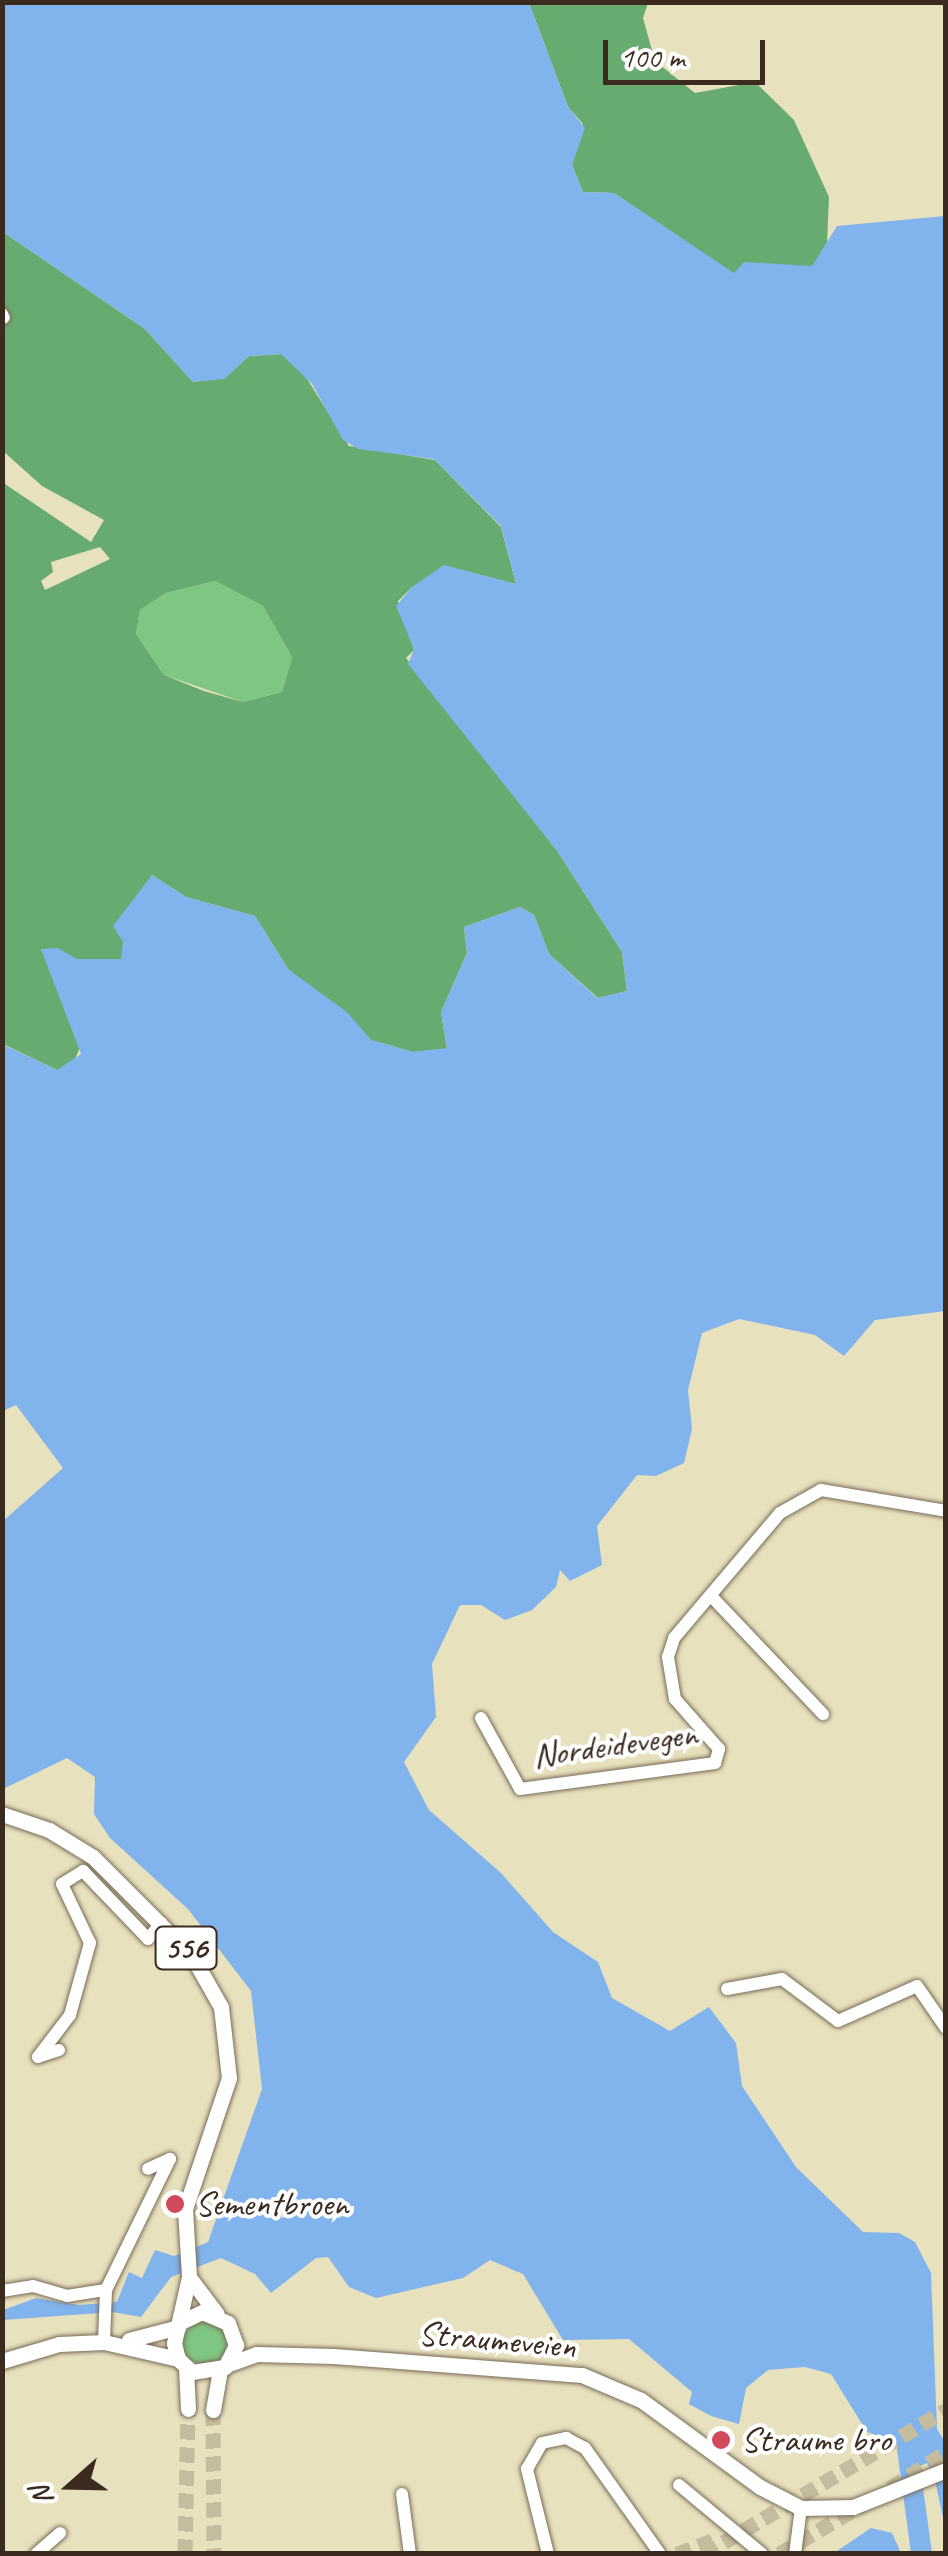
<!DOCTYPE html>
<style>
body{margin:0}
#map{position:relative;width:948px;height:2556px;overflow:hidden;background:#e8e1bd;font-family:Caveat,sans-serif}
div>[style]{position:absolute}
.green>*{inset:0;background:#7fc682}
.round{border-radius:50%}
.forest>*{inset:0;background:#67ab70}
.water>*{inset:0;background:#81b3ed}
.major-tunnel>*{height:15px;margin-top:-7.5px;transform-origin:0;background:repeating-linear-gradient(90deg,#c5bc9d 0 15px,transparent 0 23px)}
.roads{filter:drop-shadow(0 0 2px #786a56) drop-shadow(0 0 2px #786a56)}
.minor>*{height:12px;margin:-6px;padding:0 6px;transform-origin:6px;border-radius:6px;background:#fff}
.major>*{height:15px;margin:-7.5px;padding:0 7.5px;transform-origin:7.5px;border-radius:7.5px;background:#fff}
.dots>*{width:28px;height:28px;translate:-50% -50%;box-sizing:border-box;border:5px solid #fff;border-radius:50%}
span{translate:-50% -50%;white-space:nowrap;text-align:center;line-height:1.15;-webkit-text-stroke:8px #fff;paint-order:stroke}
.shield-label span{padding:2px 8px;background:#fff;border:2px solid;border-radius:8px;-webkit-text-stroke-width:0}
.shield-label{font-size:32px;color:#3b2a1e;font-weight:700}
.street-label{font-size:35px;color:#3b2a1e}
.poi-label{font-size:35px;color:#3b2a1e}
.left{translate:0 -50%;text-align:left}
.frame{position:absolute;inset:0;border:5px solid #3b2a1e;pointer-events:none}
.north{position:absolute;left:20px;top:2436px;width:100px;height:100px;-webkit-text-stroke:8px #fff;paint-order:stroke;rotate:250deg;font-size:28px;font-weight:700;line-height:40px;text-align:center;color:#3b2a1e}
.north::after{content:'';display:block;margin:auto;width:35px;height:45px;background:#3b2a1e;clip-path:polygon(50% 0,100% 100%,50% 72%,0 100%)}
.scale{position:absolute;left:603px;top:40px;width:162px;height:45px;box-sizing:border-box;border:5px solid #3b2a1e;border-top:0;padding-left:12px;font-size:30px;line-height:35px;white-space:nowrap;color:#3b2a1e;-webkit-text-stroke:8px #fff;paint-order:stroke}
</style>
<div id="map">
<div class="green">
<i style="clip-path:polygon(215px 581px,263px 606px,292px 657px,282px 692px,243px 702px,164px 675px,136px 634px,140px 610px,166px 593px)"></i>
<i class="round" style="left:183px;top:2321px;width:44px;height:44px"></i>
</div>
<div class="forest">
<i style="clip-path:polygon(529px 3px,648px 3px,643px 18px,655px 61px,695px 93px,755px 82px,794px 120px,829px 197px,827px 244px,813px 266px,734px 274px,614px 193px,583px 192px,572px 165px,583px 124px,568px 107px)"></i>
<i style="clip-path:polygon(evenodd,3px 232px,145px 329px,193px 382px,226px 377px,249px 356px,281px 354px,299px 366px,349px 446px,435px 460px,501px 527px,516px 584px,462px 570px,412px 587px,398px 601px,414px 650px,406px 658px,558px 852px,622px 952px,627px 991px,598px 998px,549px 954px,534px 915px,520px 907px,464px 927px,467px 953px,441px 1012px,447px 1049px,413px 1052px,371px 1040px,288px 969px,255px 916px,186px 897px,152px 875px,121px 959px,77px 959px,41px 949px,81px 1045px,73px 1064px,57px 1070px,3px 1044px,2px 482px,91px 542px,104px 520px,42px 486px,3px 451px,3px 232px,100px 547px,110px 559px,45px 590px,41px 581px,53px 572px,51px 562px,100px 547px,3px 232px,215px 581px,263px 606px,292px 657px,282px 692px,243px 702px,204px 691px,164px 675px,136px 634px,140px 610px,166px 593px,215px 581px)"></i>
</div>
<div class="water">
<i style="clip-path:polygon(3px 3px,529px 3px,568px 107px,585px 128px,572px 165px,583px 192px,614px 193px,734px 273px,744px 262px,812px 266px,837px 226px,945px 216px,945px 1311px,875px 1320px,844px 1356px,815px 1335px,739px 1319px,702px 1333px,688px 1390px,692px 1429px,684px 1463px,656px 1476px,637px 1475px,597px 1526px,602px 1565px,570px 1581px,560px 1570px,556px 1587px,532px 1610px,505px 1620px,481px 1605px,460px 1605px,432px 1664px,436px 1717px,404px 1762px,429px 1810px,501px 1873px,553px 1932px,598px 1962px,612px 1998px,670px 2031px,709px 2007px,736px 2043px,742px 2086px,796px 2167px,863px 2232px,899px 2233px,915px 2242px,931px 2273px,937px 2429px,945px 2442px,945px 2527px,934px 2476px,927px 2463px,920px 2466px,932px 2553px,911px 2553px,896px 2442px,867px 2432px,831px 2374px,805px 2367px,768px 2370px,746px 2388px,739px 2424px,711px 2416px,689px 2404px,692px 2392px,629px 2339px,563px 2340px,523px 2274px,490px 2260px,463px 2278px,376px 2298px,349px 2287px,328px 2257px,316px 2258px,271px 2293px,255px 2274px,221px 2258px,171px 2277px,141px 2317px,113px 2312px,3px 2320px,3px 2310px,36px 2298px,79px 2305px,117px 2302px,129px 2272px,142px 2278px,155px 2250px,174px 2256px,208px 2242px,262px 2089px,251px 1991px,188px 1909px,110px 1838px,94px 1814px,95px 1777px,67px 1758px,3px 1789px,3px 1521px,63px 1468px,16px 1405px,3px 1411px,2px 1044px,57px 1070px,81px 1054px,41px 949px,58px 948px,77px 959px,121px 959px,123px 942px,113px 926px,152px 875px,186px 897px,255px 916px,288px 969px,348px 1013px,371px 1040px,413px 1052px,447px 1048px,441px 1012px,467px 953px,464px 927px,520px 907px,534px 915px,549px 954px,597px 998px,627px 991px,622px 952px,558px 852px,408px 664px,414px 649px,396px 606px,412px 587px,444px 565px,516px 584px,501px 526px,434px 459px,358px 449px,343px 440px,312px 384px,281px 354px,249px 356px,224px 379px,193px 382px,145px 329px,3px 232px)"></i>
<i style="clip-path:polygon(871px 2528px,892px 2533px,901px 2553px,834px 2553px)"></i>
</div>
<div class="major-tunnel">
<i style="left:213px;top:2410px;width:144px;rotate:89.6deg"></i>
<i style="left:890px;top:2488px;width:67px;rotate:-32.7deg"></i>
<i style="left:185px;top:2554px;width:145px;rotate:-88.8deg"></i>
<i style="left:677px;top:2554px;width:40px;rotate:-21deg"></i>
<i style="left:704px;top:2554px;width:282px;rotate:-30.8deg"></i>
<i style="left:779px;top:2554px;width:96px;rotate:-30.6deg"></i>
</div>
<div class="roads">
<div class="minor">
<i style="left:2px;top:314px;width:4px;rotate:63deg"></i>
<i style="left:711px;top:1596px;width:163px;rotate:46.5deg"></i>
<i style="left:481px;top:1718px;width:81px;rotate:61.2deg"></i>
<i style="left:520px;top:1789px;width:197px;rotate:-7.6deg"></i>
<i style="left:715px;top:1763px;width:15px;rotate:-74deg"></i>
<i style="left:719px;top:1749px;width:67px;rotate:-131.3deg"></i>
<i style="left:675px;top:1699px;width:43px;rotate:-99.5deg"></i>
<i style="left:668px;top:1657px;width:20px;rotate:-72deg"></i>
<i style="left:674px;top:1638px;width:164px;rotate:-49.7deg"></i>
<i style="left:780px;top:1513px;width:47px;rotate:-29.3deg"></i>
<i style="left:821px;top:1490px;width:127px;rotate:9.5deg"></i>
<i style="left:727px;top:1989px;width:56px;rotate:-10.3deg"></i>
<i style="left:782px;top:1979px;width:70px;rotate:36.9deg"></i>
<i style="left:838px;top:2021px;width:86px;rotate:-23.9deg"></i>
<i style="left:917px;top:1986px;width:51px;rotate:55.4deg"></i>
<i style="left:59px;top:2050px;width:22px;rotate:162deg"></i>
<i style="left:38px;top:2057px;width:53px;rotate:-52.7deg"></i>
<i style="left:70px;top:2015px;width:75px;rotate:-74.5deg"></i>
<i style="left:90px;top:1943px;width:65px;rotate:-115.4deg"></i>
<i style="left:62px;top:1884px;width:25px;rotate:-32deg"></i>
<i style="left:83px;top:1871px;width:94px;rotate:46.3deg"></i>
<i style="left:148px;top:1939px;width:21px;rotate:-51deg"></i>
<i style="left:2px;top:2291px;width:31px;rotate:-9deg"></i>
<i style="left:33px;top:2286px;width:35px;rotate:16deg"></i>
<i style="left:67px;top:2296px;width:39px;rotate:-9deg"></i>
<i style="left:104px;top:2342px;width:52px;rotate:-87.8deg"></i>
<i style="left:106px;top:2290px;width:146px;rotate:-64deg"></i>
<i style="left:170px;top:2159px;width:24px;rotate:156deg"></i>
<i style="left:679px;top:2485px;width:108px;rotate:39.7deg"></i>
<i style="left:402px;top:2494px;width:61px;rotate:82.4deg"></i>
<i style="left:36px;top:2554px;width:32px;rotate:-41deg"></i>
<i style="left:548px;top:2554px;width:88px;rotate:-103.9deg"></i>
<i style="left:527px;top:2469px;width:30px;rotate:-60deg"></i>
<i style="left:542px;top:2443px;width:25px;rotate:-12deg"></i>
<i style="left:566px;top:2438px;width:21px;rotate:28deg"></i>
<i style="left:585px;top:2448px;width:130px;rotate:54.7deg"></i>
<i style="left:795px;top:2554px;width:46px;rotate:-82.6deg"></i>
</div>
<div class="major">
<i style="left:2px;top:1814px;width:50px;rotate:18.8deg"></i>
<i style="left:49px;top:1830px;width:52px;rotate:31.5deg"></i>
<i style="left:93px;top:1857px;width:140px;rotate:45deg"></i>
<i style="left:192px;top:1956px;width:59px;rotate:60.4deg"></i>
<i style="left:221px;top:2007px;width:71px;rotate:83.6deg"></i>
<i style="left:229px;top:2078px;width:138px;rotate:108.6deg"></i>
<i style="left:185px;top:2209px;width:68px;rotate:86.6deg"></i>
<i style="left:189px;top:2277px;width:68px;rotate:102.8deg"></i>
<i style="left:174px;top:2343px;width:16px;rotate:76deg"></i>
<i style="left:178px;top:2359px;width:19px;rotate:43deg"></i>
<i style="left:192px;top:2372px;width:33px;rotate:-9deg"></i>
<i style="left:225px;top:2367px;width:25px;rotate:-63deg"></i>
<i style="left:236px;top:2345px;width:23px;rotate:-110deg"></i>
<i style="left:228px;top:2323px;width:28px;rotate:-157deg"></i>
<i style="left:202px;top:2312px;width:21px;rotate:155deg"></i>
<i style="left:189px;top:2277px;width:46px;rotate:52.9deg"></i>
<i style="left:129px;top:2340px;width:51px;rotate:-14.9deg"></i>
<i style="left:2px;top:2361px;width:59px;rotate:-16.6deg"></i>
<i style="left:59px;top:2344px;width:45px;rotate:-2.5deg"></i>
<i style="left:104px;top:2342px;width:76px;rotate:12.9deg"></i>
<i style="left:229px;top:2364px;width:29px;rotate:-20deg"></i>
<i style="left:256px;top:2354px;width:78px;rotate:1.5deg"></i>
<i style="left:334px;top:2356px;width:249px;rotate:4.4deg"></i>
<i style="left:582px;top:2375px;width:64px;rotate:23deg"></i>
<i style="left:641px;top:2400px;width:147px;rotate:36.2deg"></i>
<i style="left:760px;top:2487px;width:46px;rotate:27.1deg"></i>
<i style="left:801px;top:2508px;width:52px;rotate:-1.1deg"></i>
<i style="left:853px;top:2507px;width:100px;rotate:-21.7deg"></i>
<i style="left:186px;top:2368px;width:41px;rotate:87.2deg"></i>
<i style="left:213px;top:2410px;width:41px;rotate:-80.1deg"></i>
</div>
</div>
<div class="dots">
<i style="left:175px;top:2204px;background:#d1495b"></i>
<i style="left:721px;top:2440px;background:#d1495b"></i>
</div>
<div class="shield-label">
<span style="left:186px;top:1948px">556</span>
</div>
<div class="street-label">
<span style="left:615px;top:1745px;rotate:-8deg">Nordeidevegen</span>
<span style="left:497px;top:2340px;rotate:5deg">Straumeveien</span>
</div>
<div class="poi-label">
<span class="left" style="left:195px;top:2204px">Sementbroen</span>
<span class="left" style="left:741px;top:2440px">Straume bro</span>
</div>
<div class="frame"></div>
<div class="north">N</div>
<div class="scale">100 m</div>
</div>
